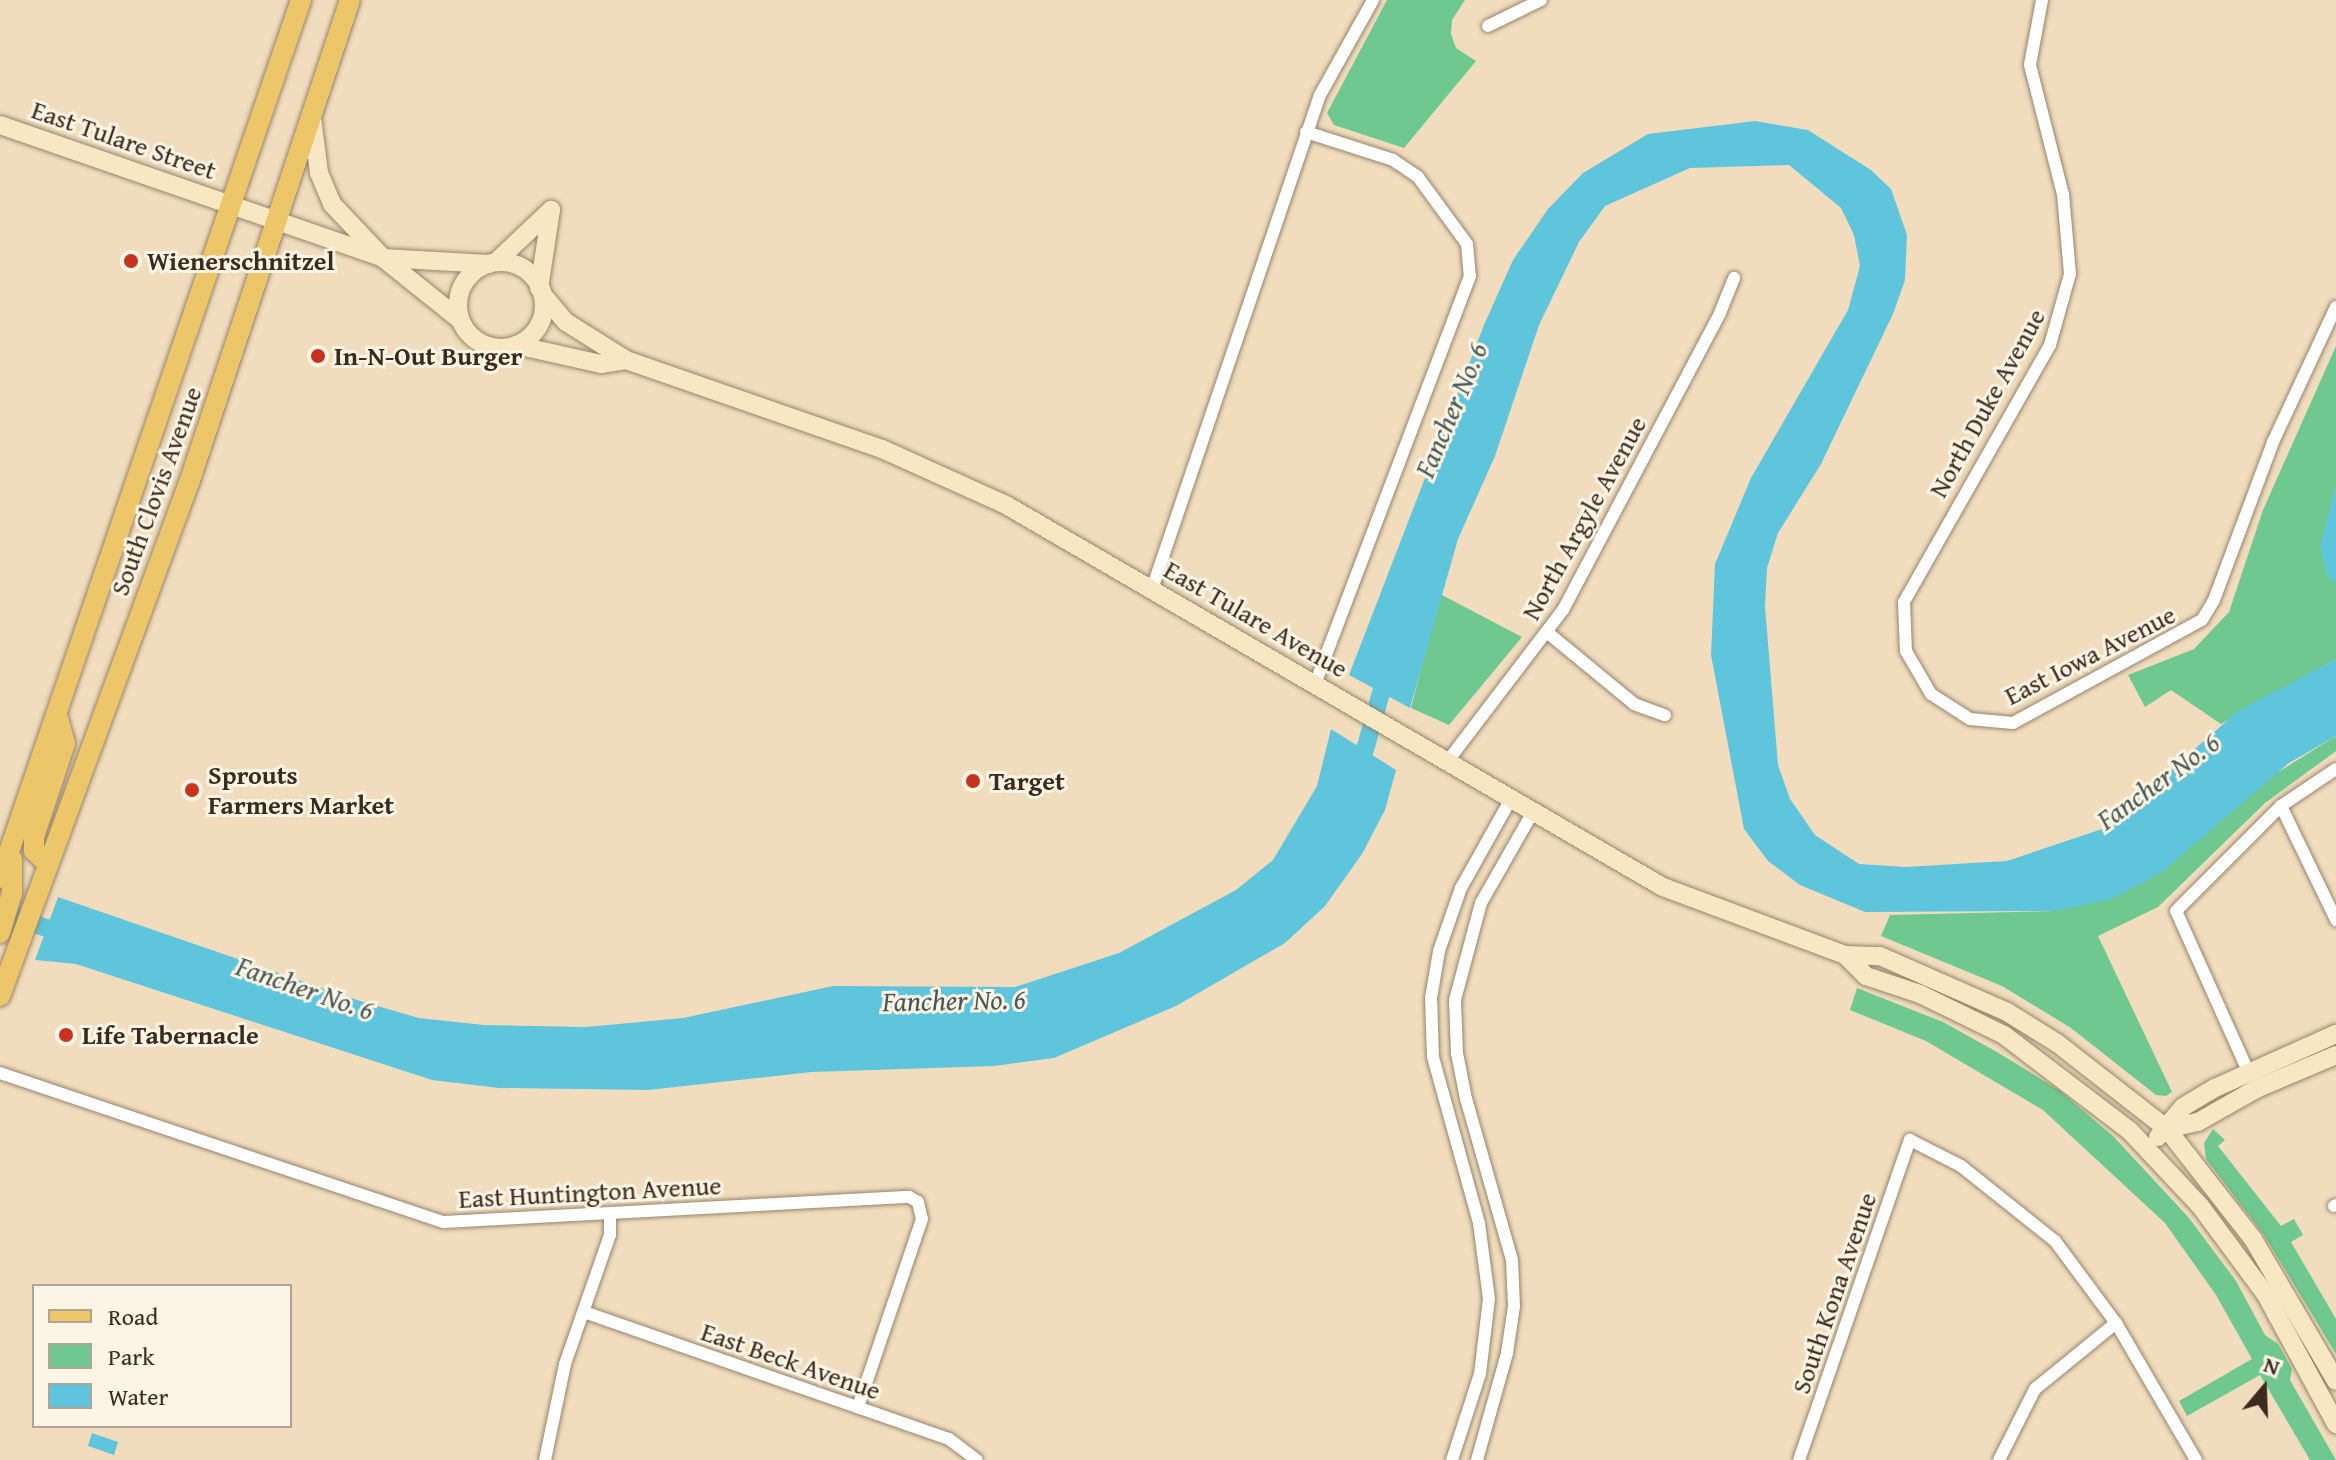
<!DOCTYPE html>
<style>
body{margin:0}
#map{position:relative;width:2336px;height:1460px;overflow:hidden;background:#f1ddbd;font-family:"Gentium Book Plus",serif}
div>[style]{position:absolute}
.green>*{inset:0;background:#6ec88f}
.water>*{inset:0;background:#5fc5dc}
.canal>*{height:18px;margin:-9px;padding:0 9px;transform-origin:9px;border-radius:9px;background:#5fc5dc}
.roads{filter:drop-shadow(0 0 2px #96846e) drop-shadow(0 0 2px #96846e)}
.street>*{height:12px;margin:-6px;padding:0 6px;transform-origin:6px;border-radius:6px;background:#fff}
.secondary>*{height:18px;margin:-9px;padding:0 9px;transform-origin:9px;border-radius:9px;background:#f7e8c3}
.secondary>.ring{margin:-9px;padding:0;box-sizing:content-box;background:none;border:18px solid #f7e8c3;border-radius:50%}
.primary>*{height:20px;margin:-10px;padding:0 10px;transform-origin:10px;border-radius:10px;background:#ecc669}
.dots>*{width:22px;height:22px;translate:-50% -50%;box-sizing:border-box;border:4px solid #fcf5e5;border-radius:50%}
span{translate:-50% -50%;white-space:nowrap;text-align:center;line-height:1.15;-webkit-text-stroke:6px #fcf5e5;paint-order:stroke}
.street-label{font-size:26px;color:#3b2a1e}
.poi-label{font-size:26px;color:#3b2a1e;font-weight:700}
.left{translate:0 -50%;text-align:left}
.water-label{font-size:28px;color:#465857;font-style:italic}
.legend{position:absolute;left:32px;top:1284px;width:260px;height:144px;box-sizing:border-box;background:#fcf5e5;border:2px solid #afa495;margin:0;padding:10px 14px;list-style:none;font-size:24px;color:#3b2a1e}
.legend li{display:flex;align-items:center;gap:16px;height:40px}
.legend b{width:40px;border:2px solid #afa495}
.north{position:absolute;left:2224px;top:1348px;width:80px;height:80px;-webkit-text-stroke:6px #fcf5e5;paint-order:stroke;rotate:19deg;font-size:22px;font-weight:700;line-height:32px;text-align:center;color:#3b2a1e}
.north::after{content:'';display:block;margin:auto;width:28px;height:36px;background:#3b2a1e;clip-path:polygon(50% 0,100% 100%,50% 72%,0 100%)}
</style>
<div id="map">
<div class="green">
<i style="clip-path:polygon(1387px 0,1465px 0,1452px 20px,1451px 34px,1456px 48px,1476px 61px,1404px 148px,1334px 125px,1327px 113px)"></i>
<i style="clip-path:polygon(2336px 346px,2336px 659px,2221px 724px,2171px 690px,2145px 707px,2128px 675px,2194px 649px,2229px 612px,2263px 510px)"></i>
<i style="clip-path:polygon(1440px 594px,1522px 637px,1449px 725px,1411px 708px)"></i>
<i style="clip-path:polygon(2336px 736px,2336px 751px,2265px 803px,2158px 907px,2098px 936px,2172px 1092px,2166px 1096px,2156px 1095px,2071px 1028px,2002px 986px,1881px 936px,1890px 915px,2055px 911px)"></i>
<i style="clip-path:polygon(1857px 988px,1943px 1022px,1997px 1052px,2059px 1090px,2114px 1137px,2189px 1218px,2236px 1281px,2265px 1335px,2278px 1344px,2292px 1369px,2290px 1380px,2336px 1460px,2310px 1460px,2260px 1375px,2187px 1416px,2179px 1401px,2252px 1359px,2216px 1295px,2165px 1223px,2043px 1110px,1926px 1041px,1850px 1010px)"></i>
<i style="clip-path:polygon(2213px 1129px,2225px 1140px,2218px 1146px,2281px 1226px,2294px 1219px,2303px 1235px,2291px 1242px,2336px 1319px,2336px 1354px,2264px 1235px,2206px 1159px,2204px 1143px)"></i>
</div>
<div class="water">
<i style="clip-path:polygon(1755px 121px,1808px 130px,1871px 170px,1891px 189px,1907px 235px,1905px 280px,1893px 314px,1821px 464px,1778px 533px,1767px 568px,1765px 606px,1778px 765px,1790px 799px,1815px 835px,1859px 864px,1905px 867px,2007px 861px,2105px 828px,2238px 711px,2336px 659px,2336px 736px,2289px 763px,2162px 872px,2114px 898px,2055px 911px,1865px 912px,1800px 885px,1768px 861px,1744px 829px,1711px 655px,1715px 564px,1751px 478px,1848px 310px,1860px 266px,1854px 235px,1841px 208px,1789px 165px,1690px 168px,1605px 206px,1579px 242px,1539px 325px,1495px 456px,1458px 539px,1410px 708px,1349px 675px,1484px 325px,1513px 260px,1548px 209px,1583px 173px,1648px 134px)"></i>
<i style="clip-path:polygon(2336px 485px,2336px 583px,2328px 577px,2320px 546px)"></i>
<i style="clip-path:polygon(1331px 729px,1396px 770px,1385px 810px,1362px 854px,1325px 906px,1285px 943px,1176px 1006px,1054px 1058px,994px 1066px,812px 1072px,648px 1090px,499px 1088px,432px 1080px,76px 964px,35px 960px,58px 897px,360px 1001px,419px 1018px,484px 1025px,586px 1027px,683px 1018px,833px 986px,1015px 987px,1119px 953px,1236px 890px,1273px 860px,1317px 786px)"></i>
<i style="clip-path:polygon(92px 1433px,118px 1442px,114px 1455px,88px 1446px)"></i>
</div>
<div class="canal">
<i style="left:1359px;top:771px;width:107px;rotate:-74.3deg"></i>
<i style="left:0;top:912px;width:74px;rotate:18.9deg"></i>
</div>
<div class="roads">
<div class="street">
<i style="left:2042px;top:0;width:66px;rotate:100.5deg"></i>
<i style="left:2030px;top:65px;width:133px;rotate:75.7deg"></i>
<i style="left:2063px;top:194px;width:80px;rotate:85deg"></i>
<i style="left:2070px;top:274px;width:74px;rotate:105.7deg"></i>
<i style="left:2050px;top:345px;width:296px;rotate:119.6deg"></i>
<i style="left:1904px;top:602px;width:49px;rotate:87.7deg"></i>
<i style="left:1906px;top:651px;width:50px;rotate:59.8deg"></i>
<i style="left:1931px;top:694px;width:46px;rotate:32.7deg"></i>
<i style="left:1970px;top:719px;width:43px;rotate:5.3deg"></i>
<i style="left:2013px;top:723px;width:215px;rotate:-28.6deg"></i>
<i style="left:2202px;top:620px;width:23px;rotate:-59deg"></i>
<i style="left:2214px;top:600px;width:169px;rotate:-69.5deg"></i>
<i style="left:2273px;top:442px;width:149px;rotate:-65deg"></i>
<i style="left:1488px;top:26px;width:59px;rotate:-26.1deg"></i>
<i style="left:1306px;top:132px;width:91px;rotate:17.8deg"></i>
<i style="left:1393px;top:160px;width:30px;rotate:34deg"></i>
<i style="left:1418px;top:177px;width:83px;rotate:53.8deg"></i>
<i style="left:1467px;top:244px;width:32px;rotate:85deg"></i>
<i style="left:1470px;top:276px;width:436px;rotate:110.8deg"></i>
<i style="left:1152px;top:589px;width:522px;rotate:-71.22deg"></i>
<i style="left:1320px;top:95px;width:109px;rotate:-60.8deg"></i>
<i style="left:1548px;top:633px;width:112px;rotate:39.5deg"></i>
<i style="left:1634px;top:704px;width:33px;rotate:20deg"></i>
<i style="left:1447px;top:762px;width:191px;rotate:-52.7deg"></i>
<i style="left:1563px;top:610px;width:336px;rotate:-62.1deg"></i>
<i style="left:1720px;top:313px;width:38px;rotate:-68deg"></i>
<i style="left:2281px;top:806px;width:127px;rotate:64.2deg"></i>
<i style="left:2248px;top:1071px;width:175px;rotate:-114.2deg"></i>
<i style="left:2176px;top:911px;width:148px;rotate:-45deg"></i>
<i style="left:2281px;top:806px;width:66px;rotate:-33.9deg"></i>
<i style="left:0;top:1073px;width:468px;rotate:18.6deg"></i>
<i style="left:444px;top:1222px;width:466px;rotate:-3.1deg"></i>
<i style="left:909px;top:1197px;width:10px;rotate:29deg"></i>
<i style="left:918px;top:1202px;width:17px;rotate:77deg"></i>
<i style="left:922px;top:1219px;width:199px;rotate:108.8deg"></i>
<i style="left:2334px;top:1206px;width:2px;rotate:-27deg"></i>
<i style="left:584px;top:1312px;width:386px;rotate:19.2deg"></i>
<i style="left:949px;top:1439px;width:35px;rotate:37deg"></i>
<i style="left:545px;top:1460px;width:98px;rotate:-78.2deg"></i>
<i style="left:565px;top:1364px;width:137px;rotate:-70.8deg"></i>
<i style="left:610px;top:1235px;width:20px;rotate:-90deg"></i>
<i style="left:1452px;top:1460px;width:90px;rotate:-72deg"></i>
<i style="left:1480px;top:1374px;width:76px;rotate:-83.2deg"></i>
<i style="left:1489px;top:1299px;width:77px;rotate:-97.5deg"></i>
<i style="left:1479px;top:1223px;width:172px;rotate:-105.5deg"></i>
<i style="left:1433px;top:1057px;width:59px;rotate:-91.9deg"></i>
<i style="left:1431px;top:998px;width:48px;rotate:-80.3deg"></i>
<i style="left:1439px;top:951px;width:67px;rotate:-70.8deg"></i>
<i style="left:1461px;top:888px;width:102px;rotate:-60.7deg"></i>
<i style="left:1477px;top:1460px;width:111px;rotate:-74.3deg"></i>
<i style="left:1507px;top:1353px;width:48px;rotate:-81.5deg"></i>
<i style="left:1514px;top:1306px;width:46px;rotate:-92.5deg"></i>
<i style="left:1512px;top:1260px;width:167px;rotate:-105.9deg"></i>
<i style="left:1466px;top:1099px;width:47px;rotate:-101.1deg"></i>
<i style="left:1457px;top:1053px;width:53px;rotate:-92.2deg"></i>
<i style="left:1455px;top:1000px;width:100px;rotate:-75deg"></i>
<i style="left:1481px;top:903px;width:105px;rotate:-60.3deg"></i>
<i style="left:1799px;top:1460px;width:339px;rotate:-70.9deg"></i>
<i style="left:1910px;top:1140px;width:57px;rotate:27deg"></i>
<i style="left:1961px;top:1166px;width:120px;rotate:38.6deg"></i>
<i style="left:2055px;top:1241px;width:102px;rotate:53.4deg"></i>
<i style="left:2116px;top:1323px;width:159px;rotate:59.7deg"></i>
<i style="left:1999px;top:1460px;width:80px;rotate:-63.1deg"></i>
<i style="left:2035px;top:1389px;width:104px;rotate:-39.2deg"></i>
</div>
<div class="secondary">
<i style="left:312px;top:118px;width:55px;rotate:82.7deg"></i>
<i style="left:319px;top:173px;width:34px;rotate:67deg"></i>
<i style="left:332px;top:204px;width:74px;rotate:46.6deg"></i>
<i style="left:383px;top:258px;width:96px;rotate:38.7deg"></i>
<i style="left:0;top:125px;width:405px;rotate:19.1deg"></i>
<i style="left:383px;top:258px;width:106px;rotate:3.2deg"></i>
<i style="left:496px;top:262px;width:76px;rotate:-43.4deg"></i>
<i style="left:551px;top:210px;width:79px;rotate:98.7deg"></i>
<i class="ring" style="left:458px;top:262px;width:68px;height:68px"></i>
<i style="left:543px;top:295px;width:35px;rotate:50deg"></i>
<i style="left:566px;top:322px;width:71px;rotate:32.3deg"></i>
<i style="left:626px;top:360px;width:271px;rotate:19.2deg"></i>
<i style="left:882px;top:449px;width:136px;rotate:24.3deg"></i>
<i style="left:1006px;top:505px;width:760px;rotate:30.18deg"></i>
<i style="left:1663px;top:887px;width:194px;rotate:20.5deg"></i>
<i style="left:1845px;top:955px;width:35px;rotate:2deg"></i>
<i style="left:1880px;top:956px;width:139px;rotate:23.8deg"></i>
<i style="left:2007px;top:1012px;width:59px;rotate:31.8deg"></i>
<i style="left:2057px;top:1043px;width:140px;rotate:38deg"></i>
<i style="left:2167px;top:1129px;width:140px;rotate:52deg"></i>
<i style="left:2253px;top:1239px;width:164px;rotate:59.7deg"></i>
<i style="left:516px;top:345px;width:87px;rotate:12.6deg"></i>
<i style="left:601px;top:364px;width:25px;rotate:-9deg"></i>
<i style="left:1845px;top:955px;width:30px;rotate:45deg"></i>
<i style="left:1866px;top:976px;width:57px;rotate:18.4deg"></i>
<i style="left:1920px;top:994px;width:93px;rotate:26deg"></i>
<i style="left:2004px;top:1035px;width:158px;rotate:37.3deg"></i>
<i style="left:2130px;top:1131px;width:104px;rotate:46.9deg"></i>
<i style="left:2201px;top:1207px;width:109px;rotate:53.5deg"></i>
<i style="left:2266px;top:1295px;width:147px;rotate:61.5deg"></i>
<i style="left:2167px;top:1129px;width:32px;rotate:-13deg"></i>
<i style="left:2198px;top:1122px;width:67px;rotate:-29.6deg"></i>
<i style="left:2256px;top:1089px;width:87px;rotate:-23deg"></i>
<i style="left:2158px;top:1137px;width:39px;rotate:-50deg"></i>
<i style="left:2183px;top:1107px;width:37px;rotate:-31deg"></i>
<i style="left:2215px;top:1088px;width:133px;rotate:-24.1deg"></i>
</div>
<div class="primary">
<i style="left:47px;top:863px;width:18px;rotate:-137deg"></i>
<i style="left:34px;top:851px;width:14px;rotate:-90deg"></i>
<i style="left:34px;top:837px;width:99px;rotate:-71.7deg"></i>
<i style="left:65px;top:743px;width:29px;rotate:-106deg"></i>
<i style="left:0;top:878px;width:928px;rotate:-71.08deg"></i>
<i style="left:0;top:933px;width:42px;rotate:-73.3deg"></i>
<i style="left:12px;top:893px;width:34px;rotate:-90deg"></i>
<i style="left:0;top:996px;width:550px;rotate:-69.79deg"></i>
<i style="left:190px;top:480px;width:506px;rotate:-71.57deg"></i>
</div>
</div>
<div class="dots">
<i style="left:131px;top:261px;background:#c8321e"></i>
<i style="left:318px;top:356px;background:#c8321e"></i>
<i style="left:973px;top:781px;background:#c8321e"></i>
<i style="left:192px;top:790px;background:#c8321e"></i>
<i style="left:66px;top:1035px;background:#c8321e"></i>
</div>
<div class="street-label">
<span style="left:124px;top:140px;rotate:19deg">East Tulare Street</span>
<span style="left:1987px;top:403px;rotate:-61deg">North Duke Avenue</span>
<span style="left:156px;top:491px;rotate:-70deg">South Clovis Avenue</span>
<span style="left:1584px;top:518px;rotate:-61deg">North Argyle Avenue</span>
<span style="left:1256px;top:619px;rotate:30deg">East Tulare Avenue</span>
<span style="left:2090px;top:655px;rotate:-27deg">East Iowa Avenue</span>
<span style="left:590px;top:1192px;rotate:-3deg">East Huntington Avenue</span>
<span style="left:1834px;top:1293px;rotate:-71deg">South Kona Avenue</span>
<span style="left:791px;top:1361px;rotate:19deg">East Beck Avenue</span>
</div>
<div class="poi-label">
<span class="left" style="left:147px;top:261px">Wienerschnitzel</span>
<span class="left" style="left:334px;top:356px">In-N-Out Burger</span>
<span class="left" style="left:208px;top:790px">Sprouts<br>Farmers Market</span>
<span class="left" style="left:989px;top:781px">Target</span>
<span class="left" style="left:82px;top:1035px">Life Tabernacle</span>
</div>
<div class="water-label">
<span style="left:1451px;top:410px;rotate:-67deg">Fancher No. 6</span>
<span style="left:2158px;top:781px;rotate:-36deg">Fancher No. 6</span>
<span style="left:305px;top:988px;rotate:19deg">Fancher No. 6</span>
<span style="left:954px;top:1000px;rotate:-1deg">Fancher No. 6</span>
</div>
<ul class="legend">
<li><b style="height:10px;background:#ecc669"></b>Road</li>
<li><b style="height:22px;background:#6ec88f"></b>Park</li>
<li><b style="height:22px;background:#5fc5dc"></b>Water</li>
</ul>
<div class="north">N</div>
</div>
